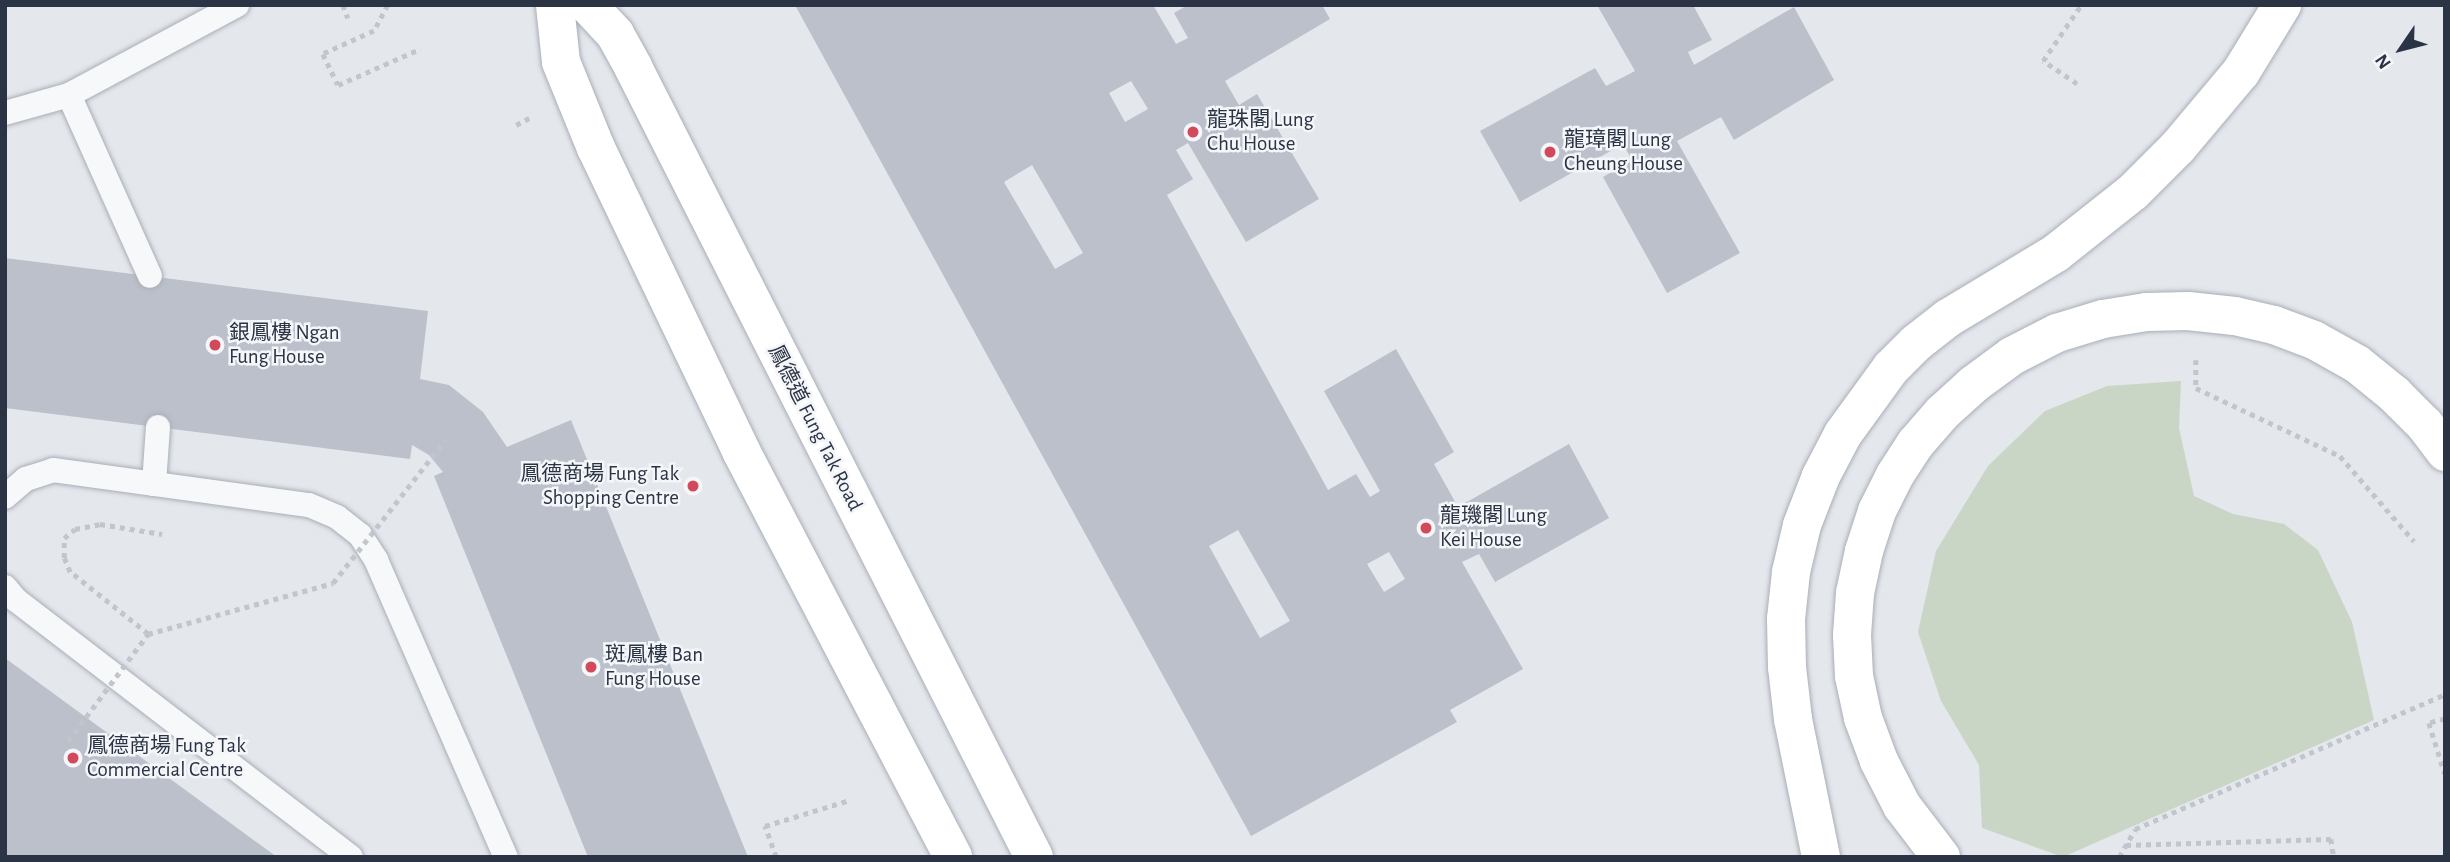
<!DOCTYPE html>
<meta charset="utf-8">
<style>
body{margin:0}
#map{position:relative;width:2450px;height:862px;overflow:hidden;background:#e4e7ec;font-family:"Alegreya Sans","Noto Sans TC",sans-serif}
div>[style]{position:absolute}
.green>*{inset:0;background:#c9d6c5}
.building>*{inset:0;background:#bbc0ca}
.path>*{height:4.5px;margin-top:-2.25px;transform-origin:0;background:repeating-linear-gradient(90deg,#c2c5cb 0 5px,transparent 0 10px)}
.roads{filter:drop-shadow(0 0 2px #a9aeb7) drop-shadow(0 0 2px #a9aeb7)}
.lane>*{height:24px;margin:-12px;padding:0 12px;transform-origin:12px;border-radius:12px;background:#f7f8fa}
.secondary>*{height:38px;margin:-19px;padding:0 19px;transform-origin:19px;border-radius:19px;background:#fff}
.primary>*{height:38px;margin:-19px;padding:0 19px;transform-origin:19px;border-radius:19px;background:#fff}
.highway>*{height:38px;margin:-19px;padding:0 19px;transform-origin:19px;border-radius:19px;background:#fff}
.path-bridge>*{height:4.5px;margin-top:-2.25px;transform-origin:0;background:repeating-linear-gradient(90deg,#c2c5cb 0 5px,transparent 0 10px)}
.dots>*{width:19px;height:19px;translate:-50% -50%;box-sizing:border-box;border:4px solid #f4f6f9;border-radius:50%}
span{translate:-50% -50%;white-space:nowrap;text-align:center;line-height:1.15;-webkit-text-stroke:5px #f4f6f9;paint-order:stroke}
.poi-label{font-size:21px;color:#2b3445}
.left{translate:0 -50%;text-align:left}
.right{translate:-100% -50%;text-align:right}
.street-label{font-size:21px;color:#2b3445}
.frame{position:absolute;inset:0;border:7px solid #2b3445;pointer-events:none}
.north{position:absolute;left:2366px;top:14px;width:70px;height:70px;-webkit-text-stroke:5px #f4f6f9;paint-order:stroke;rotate:235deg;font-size:19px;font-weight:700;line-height:28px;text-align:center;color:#2b3445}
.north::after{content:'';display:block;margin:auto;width:24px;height:32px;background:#2b3445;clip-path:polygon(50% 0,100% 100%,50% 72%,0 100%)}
</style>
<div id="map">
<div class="green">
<i style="clip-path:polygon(2181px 381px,2179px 428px,2194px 496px,2233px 514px,2284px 524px,2318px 550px,2352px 622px,2374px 720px,2063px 857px,1982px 828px,1979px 765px,1941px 701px,1918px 632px,1936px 551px,1988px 466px,2045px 411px,2107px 386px)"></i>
</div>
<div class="building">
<i style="clip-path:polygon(evenodd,795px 5px,1153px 5px,1176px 44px,1188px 38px,1174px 13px,1188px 5px,1322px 5px,1330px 19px,1225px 81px,1239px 105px,1257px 94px,1319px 199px,1246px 242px,1188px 143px,1176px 150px,1193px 179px,1167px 195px,1328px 490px,1356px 474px,1370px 497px,1380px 491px,1324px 391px,1396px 349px,1454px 452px,1434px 464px,1458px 507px,1569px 444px,1609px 518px,1495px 582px,1479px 554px,1462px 562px,1523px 669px,1450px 710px,1457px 722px,1251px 836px,795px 5px,1131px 81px,1148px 109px,1125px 122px,1109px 93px,1131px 81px,795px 5px,1032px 165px,1083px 253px,1055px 269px,1004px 182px,1032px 165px,795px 5px,1238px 530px,1290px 621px,1260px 638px,1209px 546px,1238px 530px,795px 5px,1389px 552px,1405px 579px,1384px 592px,1367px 564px,1389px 552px)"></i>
<i style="clip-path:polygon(1597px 5px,1693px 5px,1712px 40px,1688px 52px,1694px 65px,1794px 7px,1834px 80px,1734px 140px,1721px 117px,1677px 141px,1740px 253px,1667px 293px,1603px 177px,1632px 160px,1623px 144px,1520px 202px,1480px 131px,1595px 68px,1606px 86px,1635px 71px)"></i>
<i style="clip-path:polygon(5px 258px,428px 311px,420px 379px,449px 385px,483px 412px,507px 447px,571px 420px,748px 857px,588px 857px,434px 476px,443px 472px,429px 455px,412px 445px,410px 459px,5px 408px)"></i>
<i style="clip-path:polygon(5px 658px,277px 857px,5px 857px)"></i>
</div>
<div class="path">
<i style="left:343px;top:5px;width:14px;rotate:69deg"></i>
<i style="left:388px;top:5px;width:30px;rotate:118deg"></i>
<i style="left:374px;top:31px;width:56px;rotate:155.7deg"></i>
<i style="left:323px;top:54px;width:34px;rotate:64deg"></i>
<i style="left:338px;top:85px;width:90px;rotate:-23.7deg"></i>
<i style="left:2077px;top:84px;width:41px;rotate:-145.9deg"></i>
<i style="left:2043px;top:61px;width:68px;rotate:-55.8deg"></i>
<i style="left:516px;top:125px;width:17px;rotate:-28deg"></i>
<i style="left:2196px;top:360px;width:28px;rotate:90deg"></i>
<i style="left:2196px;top:388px;width:159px;rotate:25.3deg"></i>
<i style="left:2340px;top:456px;width:113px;rotate:49deg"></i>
<i style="left:148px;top:634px;width:100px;rotate:-141.5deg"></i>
<i style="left:70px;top:572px;width:15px;rotate:-113deg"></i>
<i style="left:64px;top:558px;width:20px;rotate:-90deg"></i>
<i style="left:64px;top:538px;width:14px;rotate:-39deg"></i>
<i style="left:75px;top:529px;width:25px;rotate:-11deg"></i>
<i style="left:100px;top:524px;width:63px;rotate:9.2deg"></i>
<i style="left:2445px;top:719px;width:16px;rotate:166deg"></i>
<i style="left:2429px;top:723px;width:53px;rotate:72.6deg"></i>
<i style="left:2126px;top:845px;width:205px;rotate:-1.7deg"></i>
<i style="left:2331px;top:839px;width:18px;rotate:81deg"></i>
<i style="left:776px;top:857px;width:33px;rotate:-110deg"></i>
<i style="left:765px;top:826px;width:89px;rotate:-17deg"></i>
<i style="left:2119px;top:857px;width:32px;rotate:-60deg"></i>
<i style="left:2135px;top:829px;width:338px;rotate:-23.5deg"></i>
</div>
<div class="roads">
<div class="lane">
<i style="left:69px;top:95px;width:198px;rotate:65.9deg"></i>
<i style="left:5px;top:113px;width:66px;rotate:-15.7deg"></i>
<i style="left:69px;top:95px;width:191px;rotate:-28.2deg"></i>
<i style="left:154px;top:484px;width:57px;rotate:-86deg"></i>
<i style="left:5px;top:497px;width:28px;rotate:-41deg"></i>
<i style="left:26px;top:479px;width:28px;rotate:-18deg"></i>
<i style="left:53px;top:470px;width:258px;rotate:7.8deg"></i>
<i style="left:309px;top:505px;width:30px;rotate:23deg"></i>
<i style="left:337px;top:517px;width:29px;rotate:38deg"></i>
<i style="left:360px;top:535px;width:30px;rotate:57deg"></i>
<i style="left:376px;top:560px;width:324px;rotate:66.4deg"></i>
<i style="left:5px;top:587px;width:17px;rotate:50deg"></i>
<i style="left:16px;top:600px;width:422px;rotate:37.5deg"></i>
</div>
<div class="secondary">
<i style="left:555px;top:5px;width:57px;rotate:84deg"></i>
<i style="left:561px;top:62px;width:93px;rotate:67.9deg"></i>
<i style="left:596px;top:148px;width:336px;rotate:64.4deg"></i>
<i style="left:741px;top:451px;width:458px;rotate:62.4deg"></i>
<i style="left:588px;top:5px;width:40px;rotate:47deg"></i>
<i style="left:615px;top:34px;width:38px;rotate:61deg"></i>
<i style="left:633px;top:67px;width:886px;rotate:63.09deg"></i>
</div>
<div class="primary">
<i style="left:1821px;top:857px;width:141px;rotate:-101.5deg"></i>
<i style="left:1793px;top:719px;width:52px;rotate:-96.6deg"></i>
<i style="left:1787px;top:667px;width:48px;rotate:-91.2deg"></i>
<i style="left:1786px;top:619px;width:47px;rotate:-83.9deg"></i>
<i style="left:1791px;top:572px;width:48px;rotate:-76.8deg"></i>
<i style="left:1802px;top:525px;width:53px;rotate:-68.8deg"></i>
<i style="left:1821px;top:476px;width:47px;rotate:-62.4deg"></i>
<i style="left:1843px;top:434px;width:82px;rotate:-54deg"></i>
<i style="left:1891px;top:368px;width:35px;rotate:-45deg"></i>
<i style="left:1916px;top:343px;width:41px;rotate:-38deg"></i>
<i style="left:1948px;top:318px;width:126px;rotate:-31deg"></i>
<i style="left:2056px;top:253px;width:98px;rotate:-38.4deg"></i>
<i style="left:2133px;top:192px;width:64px;rotate:-45deg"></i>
<i style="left:2178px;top:147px;width:98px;rotate:-50deg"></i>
<i style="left:2241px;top:72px;width:79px;rotate:-58.5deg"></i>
</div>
<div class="highway">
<i style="left:1941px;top:857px;width:64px;rotate:-127.4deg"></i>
<i style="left:1902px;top:806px;width:51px;rotate:-117.1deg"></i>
<i style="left:1879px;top:761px;width:46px;rotate:-110.4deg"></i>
<i style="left:1863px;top:718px;width:43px;rotate:-102.1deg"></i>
<i style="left:1854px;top:676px;width:41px;rotate:-92.8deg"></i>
<i style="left:1852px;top:635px;width:42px;rotate:-85.9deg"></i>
<i style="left:1855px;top:593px;width:43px;rotate:-77.9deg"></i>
<i style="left:1864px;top:551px;width:42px;rotate:-72deg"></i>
<i style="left:1877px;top:511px;width:40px;rotate:-63.4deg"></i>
<i style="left:1895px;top:475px;width:38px;rotate:-57deg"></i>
<i style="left:1916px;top:443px;width:40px;rotate:-49deg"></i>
<i style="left:1942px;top:413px;width:43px;rotate:-42.2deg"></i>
<i style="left:1974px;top:384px;width:47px;rotate:-36.4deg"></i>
<i style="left:2012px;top:356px;width:51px;rotate:-27.1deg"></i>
<i style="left:2057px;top:333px;width:48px;rotate:-16.9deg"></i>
<i style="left:2103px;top:319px;width:44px;rotate:-9.2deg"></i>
<i style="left:2146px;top:312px;width:42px;rotate:-1.4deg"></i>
<i style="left:2188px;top:311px;width:47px;rotate:6.1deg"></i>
<i style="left:2235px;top:316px;width:40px;rotate:13deg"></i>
<i style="left:2274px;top:325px;width:43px;rotate:20.6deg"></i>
<i style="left:2314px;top:340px;width:49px;rotate:29.2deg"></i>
<i style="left:2357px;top:364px;width:48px;rotate:39deg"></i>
<i style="left:2394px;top:394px;width:44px;rotate:45deg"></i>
<i style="left:2425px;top:425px;width:34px;rotate:53deg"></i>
</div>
</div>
<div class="path-bridge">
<i style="left:68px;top:741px;width:134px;rotate:-53.2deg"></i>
<i style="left:148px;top:634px;width:192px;rotate:-15.4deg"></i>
<i style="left:333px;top:583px;width:182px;rotate:-51.9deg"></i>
</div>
<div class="dots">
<i style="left:1193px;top:132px;background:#d1495b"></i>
<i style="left:1550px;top:152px;background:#d1495b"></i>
<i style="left:215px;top:345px;background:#d1495b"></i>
<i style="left:693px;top:486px;background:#d1495b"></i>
<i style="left:1426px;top:528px;background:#d1495b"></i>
<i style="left:591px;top:667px;background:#d1495b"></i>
<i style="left:73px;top:758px;background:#d1495b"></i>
</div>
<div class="poi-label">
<span class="left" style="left:1207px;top:132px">龍珠閣 Lung<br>Chu House</span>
<span class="left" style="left:1564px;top:152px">龍璋閣 Lung<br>Cheung House</span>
<span class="left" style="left:229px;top:345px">銀鳳樓 Ngan<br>Fung House</span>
<span class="right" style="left:679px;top:486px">鳳德商場 Fung Tak<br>Shopping Centre</span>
<span class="left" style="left:1440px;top:528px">龍璣閣 Lung<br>Kei House</span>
<span class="left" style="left:605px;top:667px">斑鳳樓 Ban<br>Fung House</span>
<span class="left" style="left:87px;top:758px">鳳德商場 Fung Tak<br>Commercial Centre</span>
</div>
<div class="street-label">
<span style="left:815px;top:428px;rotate:63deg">鳳德道 Fung Tak Road</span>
</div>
<div class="frame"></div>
<div class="north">N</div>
</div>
